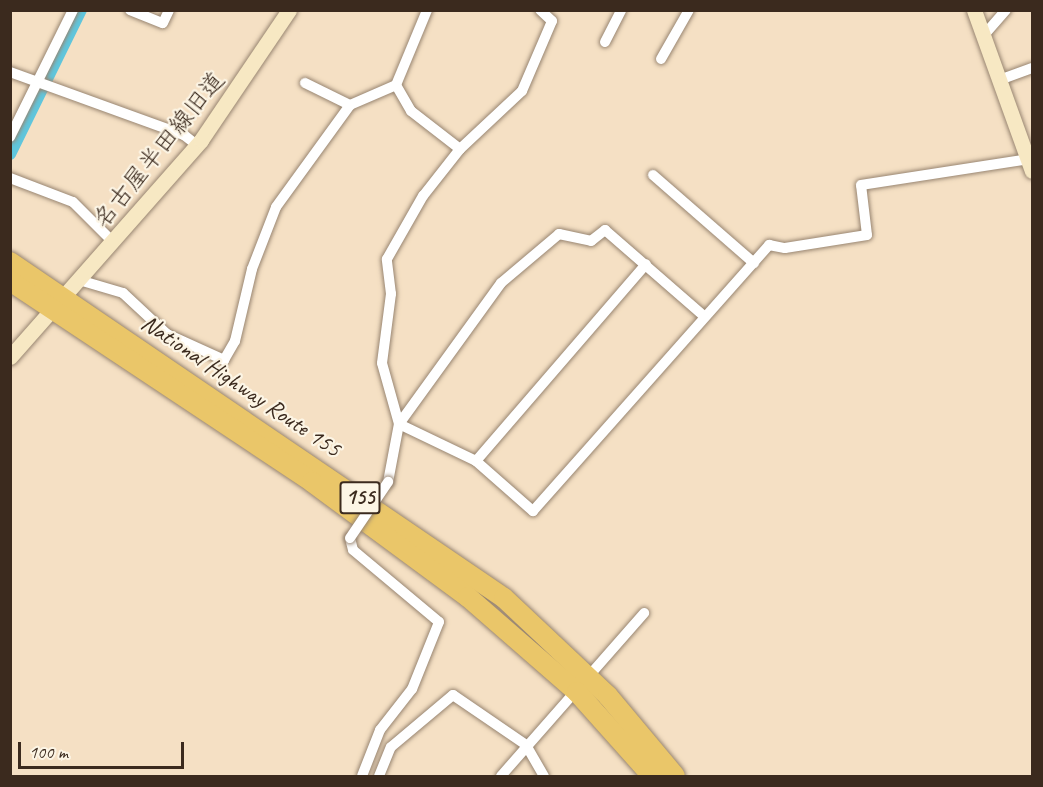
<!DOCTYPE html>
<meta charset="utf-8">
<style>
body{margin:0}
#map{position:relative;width:1043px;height:787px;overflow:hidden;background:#f5e0c4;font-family:Caveat,"Klee One",sans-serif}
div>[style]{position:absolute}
.canal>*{height:12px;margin:-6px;padding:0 6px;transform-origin:6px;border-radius:6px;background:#60c6dd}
.roads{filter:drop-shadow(0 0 2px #988571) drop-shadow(0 0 2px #988571)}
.street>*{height:10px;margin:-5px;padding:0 5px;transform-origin:5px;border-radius:5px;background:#fff}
.secondary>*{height:15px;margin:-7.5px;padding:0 7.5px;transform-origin:7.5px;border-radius:7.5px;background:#f7e8c3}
.highway>*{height:20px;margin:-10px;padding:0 10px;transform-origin:10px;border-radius:10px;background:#eac669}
.bridges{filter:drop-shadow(0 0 2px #988571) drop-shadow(0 0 2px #988571)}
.street-bridge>*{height:10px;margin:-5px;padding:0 5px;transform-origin:5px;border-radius:5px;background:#fff}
span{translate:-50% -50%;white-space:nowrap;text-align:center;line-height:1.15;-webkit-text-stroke:4.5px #fcf5e5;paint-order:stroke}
.shield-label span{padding:2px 4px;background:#fcf5e5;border:2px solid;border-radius:4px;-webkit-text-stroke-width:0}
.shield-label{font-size:22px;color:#3b2a1e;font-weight:700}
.street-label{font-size:24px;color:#3b2a1e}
.frame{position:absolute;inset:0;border:12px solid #3b2a1e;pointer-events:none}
.scale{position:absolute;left:18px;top:742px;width:166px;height:27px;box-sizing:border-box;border:3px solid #3b2a1e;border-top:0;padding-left:8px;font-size:18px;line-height:21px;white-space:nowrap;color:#3b2a1e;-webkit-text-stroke:4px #fcf5e5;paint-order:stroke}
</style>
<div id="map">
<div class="canal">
<i style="left:10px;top:154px;width:161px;rotate:-63.8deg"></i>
</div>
<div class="roads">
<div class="street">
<i style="left:130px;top:10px;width:35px;rotate:22deg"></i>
<i style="left:163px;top:23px;width:14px;rotate:-65deg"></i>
<i style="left:985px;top:34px;width:32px;rotate:-49deg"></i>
<i style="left:605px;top:42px;width:36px;rotate:-63deg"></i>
<i style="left:661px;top:59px;width:56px;rotate:-60.3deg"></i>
<i style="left:10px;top:72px;width:185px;rotate:19.9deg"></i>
<i style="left:184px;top:135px;width:16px;rotate:38deg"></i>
<i style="left:1002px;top:79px;width:32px;rotate:-20deg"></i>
<i style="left:305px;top:83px;width:50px;rotate:26.1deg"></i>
<i style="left:10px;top:137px;width:142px;rotate:-63.6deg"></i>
<i style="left:460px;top:149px;width:85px;rotate:-43.1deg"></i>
<i style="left:522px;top:91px;width:76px;rotate:-66.8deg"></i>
<i style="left:552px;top:21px;width:16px;rotate:-137deg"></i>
<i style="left:653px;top:175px;width:134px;rotate:41.1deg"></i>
<i style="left:10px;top:178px;width:67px;rotate:20.9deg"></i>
<i style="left:73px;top:202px;width:57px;rotate:45deg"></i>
<i style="left:79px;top:280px;width:46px;rotate:16.5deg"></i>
<i style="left:123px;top:293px;width:60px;rotate:43deg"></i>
<i style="left:167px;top:334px;width:63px;rotate:24.5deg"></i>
<i style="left:224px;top:360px;width:22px;rotate:-60deg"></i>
<i style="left:235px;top:341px;width:74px;rotate:-76.7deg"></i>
<i style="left:252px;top:269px;width:66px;rotate:-68.8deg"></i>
<i style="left:276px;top:207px;width:126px;rotate:-54deg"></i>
<i style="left:350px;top:105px;width:50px;rotate:-23.5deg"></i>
<i style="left:396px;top:85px;width:81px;rotate:-67.5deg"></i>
<i style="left:399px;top:424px;width:85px;rotate:25.7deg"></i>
<i style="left:476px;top:461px;width:76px;rotate:41.3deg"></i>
<i style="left:533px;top:511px;width:356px;rotate:-48.4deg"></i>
<i style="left:769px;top:245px;width:16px;rotate:11deg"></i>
<i style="left:785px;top:248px;width:83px;rotate:-9deg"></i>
<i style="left:867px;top:235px;width:50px;rotate:-96.8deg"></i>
<i style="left:861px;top:185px;width:170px;rotate:-8.8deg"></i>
<i style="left:399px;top:424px;width:174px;rotate:-54.1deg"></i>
<i style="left:501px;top:283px;width:76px;rotate:-40.2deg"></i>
<i style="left:559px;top:234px;width:33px;rotate:12deg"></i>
<i style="left:591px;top:241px;width:18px;rotate:-38deg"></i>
<i style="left:605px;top:230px;width:131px;rotate:41deg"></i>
<i style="left:476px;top:461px;width:260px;rotate:-49.2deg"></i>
<i style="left:388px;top:482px;width:59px;rotate:-79.3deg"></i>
<i style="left:399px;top:424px;width:63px;rotate:-105.6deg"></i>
<i style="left:382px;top:363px;width:70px;rotate:-82.6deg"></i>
<i style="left:391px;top:294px;width:35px;rotate:-97deg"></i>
<i style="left:387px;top:259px;width:73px;rotate:-60.3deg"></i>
<i style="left:423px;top:196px;width:60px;rotate:-51.8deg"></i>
<i style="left:460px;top:149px;width:62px;rotate:-142.2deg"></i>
<i style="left:411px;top:111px;width:30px;rotate:-120deg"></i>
<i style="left:350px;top:538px;width:12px;rotate:76deg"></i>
<i style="left:353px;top:550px;width:112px;rotate:39.9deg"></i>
<i style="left:439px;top:622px;width:72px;rotate:111.9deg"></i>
<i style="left:412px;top:689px;width:52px;rotate:128deg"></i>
<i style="left:380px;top:730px;width:49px;rotate:111.4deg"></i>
<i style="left:379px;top:776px;width:31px;rotate:-68deg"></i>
<i style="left:391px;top:747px;width:81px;rotate:-40deg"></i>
<i style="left:453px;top:695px;width:88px;rotate:34.4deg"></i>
<i style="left:526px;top:745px;width:36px;rotate:60deg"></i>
<i style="left:501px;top:776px;width:217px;rotate:-48.7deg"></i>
</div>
<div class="secondary">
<i style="left:974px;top:10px;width:171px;rotate:70.2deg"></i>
<i style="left:10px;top:357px;width:289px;rotate:-48.6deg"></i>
<i style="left:201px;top:140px;width:157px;rotate:-55.9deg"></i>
</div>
<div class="highway">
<i style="left:10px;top:262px;width:597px;rotate:34.22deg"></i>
<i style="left:504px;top:598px;width:143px;rotate:43.3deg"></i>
<i style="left:608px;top:696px;width:104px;rotate:50.1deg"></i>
<i style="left:10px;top:281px;width:363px;rotate:33.6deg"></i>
<i style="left:312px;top:482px;width:194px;rotate:36.4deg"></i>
<i style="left:468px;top:597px;width:145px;rotate:41.1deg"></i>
<i style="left:577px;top:692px;width:113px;rotate:48.2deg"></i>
</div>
</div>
<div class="bridges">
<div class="street-bridge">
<i style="left:350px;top:538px;width:68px;rotate:-55.8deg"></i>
</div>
</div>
<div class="shield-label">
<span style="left:360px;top:498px">155</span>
</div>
<div class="street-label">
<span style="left:159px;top:150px;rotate:-51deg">名古屋半田線旧道</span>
<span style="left:241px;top:386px;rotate:34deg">National Highway Route 155</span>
</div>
<div class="frame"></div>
<div class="scale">100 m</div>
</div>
